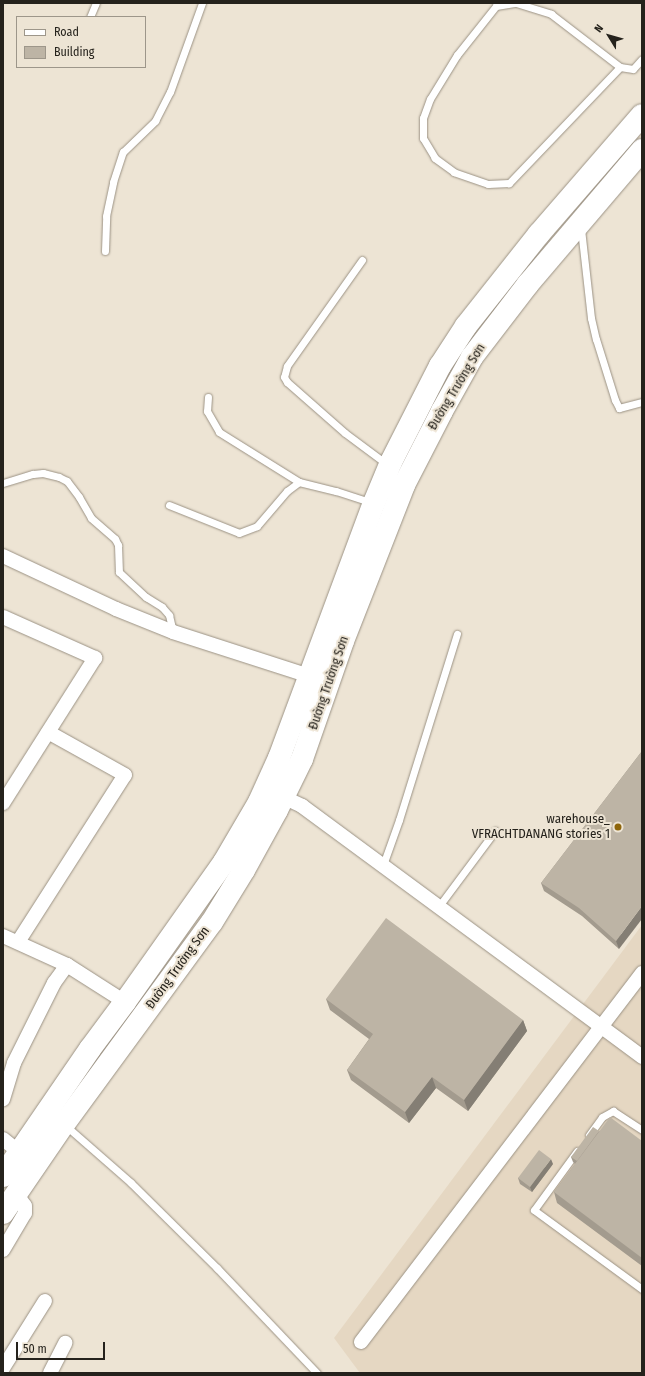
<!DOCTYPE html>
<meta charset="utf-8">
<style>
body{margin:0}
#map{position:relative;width:645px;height:1376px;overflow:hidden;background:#ede4d4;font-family:"Fira Sans Condensed",sans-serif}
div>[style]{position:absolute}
.built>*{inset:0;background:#e5d7c2}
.roads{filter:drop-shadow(0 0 1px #9b9284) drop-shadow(0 0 1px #9b9284)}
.service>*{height:7px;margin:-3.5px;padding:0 3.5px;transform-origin:3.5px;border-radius:3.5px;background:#fff}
.minor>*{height:14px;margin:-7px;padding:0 7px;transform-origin:7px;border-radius:7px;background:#fff}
.trunk>*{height:22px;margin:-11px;padding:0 11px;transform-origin:11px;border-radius:11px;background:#fff}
.wall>*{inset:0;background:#a39b8e}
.shaded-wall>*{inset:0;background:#847e74}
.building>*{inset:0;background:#bdb4a5}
.dots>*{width:11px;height:11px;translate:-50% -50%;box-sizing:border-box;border:2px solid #ede4d4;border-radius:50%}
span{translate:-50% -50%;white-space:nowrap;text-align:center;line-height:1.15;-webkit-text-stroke:4px #ede4d4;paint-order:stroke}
.street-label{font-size:13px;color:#25221c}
.poi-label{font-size:13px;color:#25221c}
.right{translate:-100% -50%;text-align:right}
.frame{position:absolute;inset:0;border:4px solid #25221c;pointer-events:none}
.legend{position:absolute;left:16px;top:16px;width:130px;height:52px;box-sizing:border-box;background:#ede4d4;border:1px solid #9d968a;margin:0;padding:5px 7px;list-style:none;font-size:12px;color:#25221c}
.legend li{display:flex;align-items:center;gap:8px;height:20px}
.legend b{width:20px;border:1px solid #9d968a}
.north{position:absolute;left:589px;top:16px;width:40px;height:40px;-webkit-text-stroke:3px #ede4d4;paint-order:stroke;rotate:307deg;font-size:11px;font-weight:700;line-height:16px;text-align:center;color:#25221c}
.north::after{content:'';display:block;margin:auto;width:14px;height:18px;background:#25221c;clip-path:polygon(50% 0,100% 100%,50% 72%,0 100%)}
.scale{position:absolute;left:16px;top:1342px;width:89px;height:18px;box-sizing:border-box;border:2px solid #25221c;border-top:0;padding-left:5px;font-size:12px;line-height:14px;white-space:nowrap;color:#25221c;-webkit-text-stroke:3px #ede4d4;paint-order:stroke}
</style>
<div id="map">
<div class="built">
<i style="clip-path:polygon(642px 925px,642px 1373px,360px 1373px,334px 1338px)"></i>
</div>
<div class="roads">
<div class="service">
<i style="left:90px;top:17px;width:15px;rotate:-67deg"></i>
<i style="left:620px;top:67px;width:161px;rotate:133.7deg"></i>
<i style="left:509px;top:183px;width:21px;rotate:177deg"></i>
<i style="left:488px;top:184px;width:36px;rotate:-161deg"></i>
<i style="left:454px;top:172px;width:24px;rotate:-144deg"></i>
<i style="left:435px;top:158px;width:23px;rotate:-121deg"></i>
<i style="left:423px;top:138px;width:20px;rotate:-90deg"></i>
<i style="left:423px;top:118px;width:20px;rotate:-70deg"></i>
<i style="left:430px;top:99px;width:52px;rotate:-58.5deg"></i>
<i style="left:457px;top:55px;width:63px;rotate:-51.5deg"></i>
<i style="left:496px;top:6px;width:20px;rotate:-9deg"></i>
<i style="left:516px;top:3px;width:37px;rotate:17deg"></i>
<i style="left:551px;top:14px;width:87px;rotate:37.5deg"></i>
<i style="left:620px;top:67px;width:13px;rotate:9deg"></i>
<i style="left:633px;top:69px;width:13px;rotate:-48deg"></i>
<i style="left:581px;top:229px;width:90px;rotate:83.6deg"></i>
<i style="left:591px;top:318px;width:22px;rotate:77deg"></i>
<i style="left:596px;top:339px;width:64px;rotate:72.7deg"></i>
<i style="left:615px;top:400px;width:9px;rotate:63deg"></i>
<i style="left:619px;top:408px;width:24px;rotate:-15deg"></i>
<i style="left:105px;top:251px;width:35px;rotate:-88deg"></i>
<i style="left:106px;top:216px;width:35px;rotate:-78deg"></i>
<i style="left:113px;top:182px;width:32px;rotate:-72deg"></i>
<i style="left:123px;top:152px;width:45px;rotate:-44.1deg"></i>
<i style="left:155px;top:121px;width:33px;rotate:-63deg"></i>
<i style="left:170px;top:92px;width:95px;rotate:-70.2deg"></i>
<i style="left:362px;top:260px;width:130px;rotate:125.3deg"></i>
<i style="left:287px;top:366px;width:11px;rotate:105deg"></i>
<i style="left:284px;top:377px;width:6px;rotate:59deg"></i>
<i style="left:287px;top:382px;width:77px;rotate:41.3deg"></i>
<i style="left:345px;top:433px;width:54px;rotate:36.7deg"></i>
<i style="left:208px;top:397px;width:14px;rotate:94deg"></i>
<i style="left:207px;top:411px;width:24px;rotate:60deg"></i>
<i style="left:219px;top:432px;width:94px;rotate:32deg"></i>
<i style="left:3px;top:483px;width:31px;rotate:-17deg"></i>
<i style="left:33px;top:474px;width:10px;rotate:-6deg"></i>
<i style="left:43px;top:473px;width:16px;rotate:14deg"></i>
<i style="left:59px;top:477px;width:9px;rotate:27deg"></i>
<i style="left:67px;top:481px;width:20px;rotate:53deg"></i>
<i style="left:79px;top:497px;width:24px;rotate:60deg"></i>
<i style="left:91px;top:518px;width:32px;rotate:41deg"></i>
<i style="left:115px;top:539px;width:7px;rotate:63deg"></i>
<i style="left:118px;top:545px;width:27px;rotate:88deg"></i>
<i style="left:119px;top:572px;width:37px;rotate:43deg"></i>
<i style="left:146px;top:597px;width:19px;rotate:32deg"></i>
<i style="left:162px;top:607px;width:11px;rotate:49deg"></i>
<i style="left:169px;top:615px;width:17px;rotate:77deg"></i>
<i style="left:169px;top:505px;width:75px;rotate:21.8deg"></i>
<i style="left:239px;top:533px;width:19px;rotate:-21deg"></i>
<i style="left:257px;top:526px;width:46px;rotate:-49.4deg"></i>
<i style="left:287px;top:491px;width:15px;rotate:-37deg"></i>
<i style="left:299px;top:482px;width:38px;rotate:14deg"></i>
<i style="left:336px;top:491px;width:38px;rotate:18deg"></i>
<i style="left:383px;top:865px;width:48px;rotate:-70.4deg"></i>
<i style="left:399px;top:820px;width:195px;rotate:-72.7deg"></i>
<i style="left:439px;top:906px;width:94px;rotate:-53.3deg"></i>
<i style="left:66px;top:1126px;width:86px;rotate:41.2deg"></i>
<i style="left:131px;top:1183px;width:121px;rotate:44.7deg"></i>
<i style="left:217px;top:1268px;width:145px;rotate:46.4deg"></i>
<i style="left:589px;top:1135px;width:22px;rotate:-54deg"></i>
<i style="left:602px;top:1117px;width:13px;rotate:-29deg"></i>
<i style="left:613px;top:1111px;width:35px;rotate:33deg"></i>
<i style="left:577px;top:1151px;width:73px;rotate:126.1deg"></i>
<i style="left:534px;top:1210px;width:134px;rotate:36.2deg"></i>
</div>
<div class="minor">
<i style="left:3px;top:556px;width:125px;rotate:25.1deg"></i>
<i style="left:116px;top:609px;width:61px;rotate:22deg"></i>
<i style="left:173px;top:632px;width:143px;rotate:17.9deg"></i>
<i style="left:3px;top:617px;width:101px;rotate:24deg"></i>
<i style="left:95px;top:658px;width:172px;rotate:122.4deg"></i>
<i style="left:283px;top:797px;width:21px;rotate:25deg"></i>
<i style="left:302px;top:806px;width:423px;rotate:36.4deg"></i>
<i style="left:3px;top:936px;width:70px;rotate:24.4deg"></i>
<i style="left:67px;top:965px;width:22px;rotate:126deg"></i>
<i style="left:54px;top:983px;width:89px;rotate:116.6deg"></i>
<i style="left:14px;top:1063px;width:38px;rotate:107deg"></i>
<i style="left:18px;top:942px;width:198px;rotate:-57.4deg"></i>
<i style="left:125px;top:775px;width:88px;rotate:-150.8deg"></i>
<i style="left:67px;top:965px;width:69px;rotate:32.5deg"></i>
<i style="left:3px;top:1139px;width:21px;rotate:39deg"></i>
<i style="left:3px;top:1250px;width:43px;rotate:-59.3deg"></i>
<i style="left:25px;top:1213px;width:7px;rotate:-90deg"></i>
<i style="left:25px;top:1206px;width:16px;rotate:-125deg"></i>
<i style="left:361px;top:1342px;width:464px;rotate:-52.7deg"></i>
<i style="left:3px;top:1368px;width:79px;rotate:-57.9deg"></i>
<i style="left:50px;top:1373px;width:34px;rotate:-63deg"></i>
</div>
<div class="trunk">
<i style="left:3px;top:1176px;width:154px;rotate:-55.6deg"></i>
<i style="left:90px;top:1049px;width:59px;rotate:-53.3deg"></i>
<i style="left:125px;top:1002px;width:171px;rotate:-54.7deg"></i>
<i style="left:224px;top:862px;width:69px;rotate:-59.7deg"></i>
<i style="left:259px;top:802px;width:48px;rotate:-65.6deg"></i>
<i style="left:279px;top:758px;width:272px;rotate:-69.6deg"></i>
<i style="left:374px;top:503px;width:44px;rotate:-67.5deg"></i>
<i style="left:391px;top:462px;width:108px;rotate:-63deg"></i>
<i style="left:440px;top:366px;width:48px;rotate:-57deg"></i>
<i style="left:466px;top:326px;width:117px;rotate:-51.6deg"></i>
<i style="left:539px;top:234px;width:157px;rotate:-49.1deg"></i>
<i style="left:3px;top:1213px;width:108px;rotate:-55.6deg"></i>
<i style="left:64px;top:1124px;width:250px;rotate:-53.8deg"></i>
<i style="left:212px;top:922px;width:61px;rotate:-58.4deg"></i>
<i style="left:244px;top:870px;width:68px;rotate:-61.2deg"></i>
<i style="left:277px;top:810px;width:57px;rotate:-63.9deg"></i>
<i style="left:302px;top:759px;width:125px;rotate:-70.8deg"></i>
<i style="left:343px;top:641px;width:168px;rotate:-68.6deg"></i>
<i style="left:404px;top:485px;width:83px;rotate:-62.8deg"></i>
<i style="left:442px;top:411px;width:62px;rotate:-60.9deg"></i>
<i style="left:472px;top:357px;width:92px;rotate:-52.5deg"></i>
<i style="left:528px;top:284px;width:176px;rotate:-49.6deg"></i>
</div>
</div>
<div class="wall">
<i style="clip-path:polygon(642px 751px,619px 949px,582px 916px,544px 891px,541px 883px)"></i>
<i style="clip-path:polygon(326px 999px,523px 1020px,527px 1031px,468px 1111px,436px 1088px,409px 1123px,351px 1080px,347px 1070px,369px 1039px,330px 1010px)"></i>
<i style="clip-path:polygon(599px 1131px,642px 1141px,642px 1266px,557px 1203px,554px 1192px,575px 1164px,573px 1162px,571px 1157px)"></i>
<i style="clip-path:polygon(553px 1164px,532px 1192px,520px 1184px,518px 1178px)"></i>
</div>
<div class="shaded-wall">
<i style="clip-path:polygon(642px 906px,642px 919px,619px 949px,616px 941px)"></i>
<i style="clip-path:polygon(523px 1020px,527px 1031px,468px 1111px,464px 1100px)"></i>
<i style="clip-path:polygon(432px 1077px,436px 1088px,409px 1123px,405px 1112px)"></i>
<i style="clip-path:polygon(551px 1159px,553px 1164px,532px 1192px,530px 1187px)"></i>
</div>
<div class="building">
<i style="clip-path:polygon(642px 751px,642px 906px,616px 941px,579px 908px,541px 883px)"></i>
<i style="clip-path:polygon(386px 918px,523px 1020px,464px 1100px,432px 1077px,405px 1112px,347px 1070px,373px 1034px,326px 999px)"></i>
<i style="clip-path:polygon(610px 1117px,642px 1141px,642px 1258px,554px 1192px)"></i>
<i style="clip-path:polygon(593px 1127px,599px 1131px,577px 1161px,571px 1157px)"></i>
<i style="clip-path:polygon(539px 1150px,551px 1159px,530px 1187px,518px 1178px)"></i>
</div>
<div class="dots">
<i style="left:618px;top:827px;background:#8e660b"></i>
</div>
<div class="street-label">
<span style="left:457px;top:387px;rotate:-59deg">Đường Trường Sơn</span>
<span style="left:329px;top:683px;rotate:-71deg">Đường Trường Sơn</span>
<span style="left:178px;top:968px;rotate:-54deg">Đường Trường Sơn</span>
</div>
<div class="poi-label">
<span class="right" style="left:610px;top:827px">warehouse_<br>VFRACHTDANANG stories 1</span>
</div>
<div class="frame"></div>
<ul class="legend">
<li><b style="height:5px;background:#fff"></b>Road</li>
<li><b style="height:11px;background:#bdb4a5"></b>Building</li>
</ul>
<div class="north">N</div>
<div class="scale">50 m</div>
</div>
